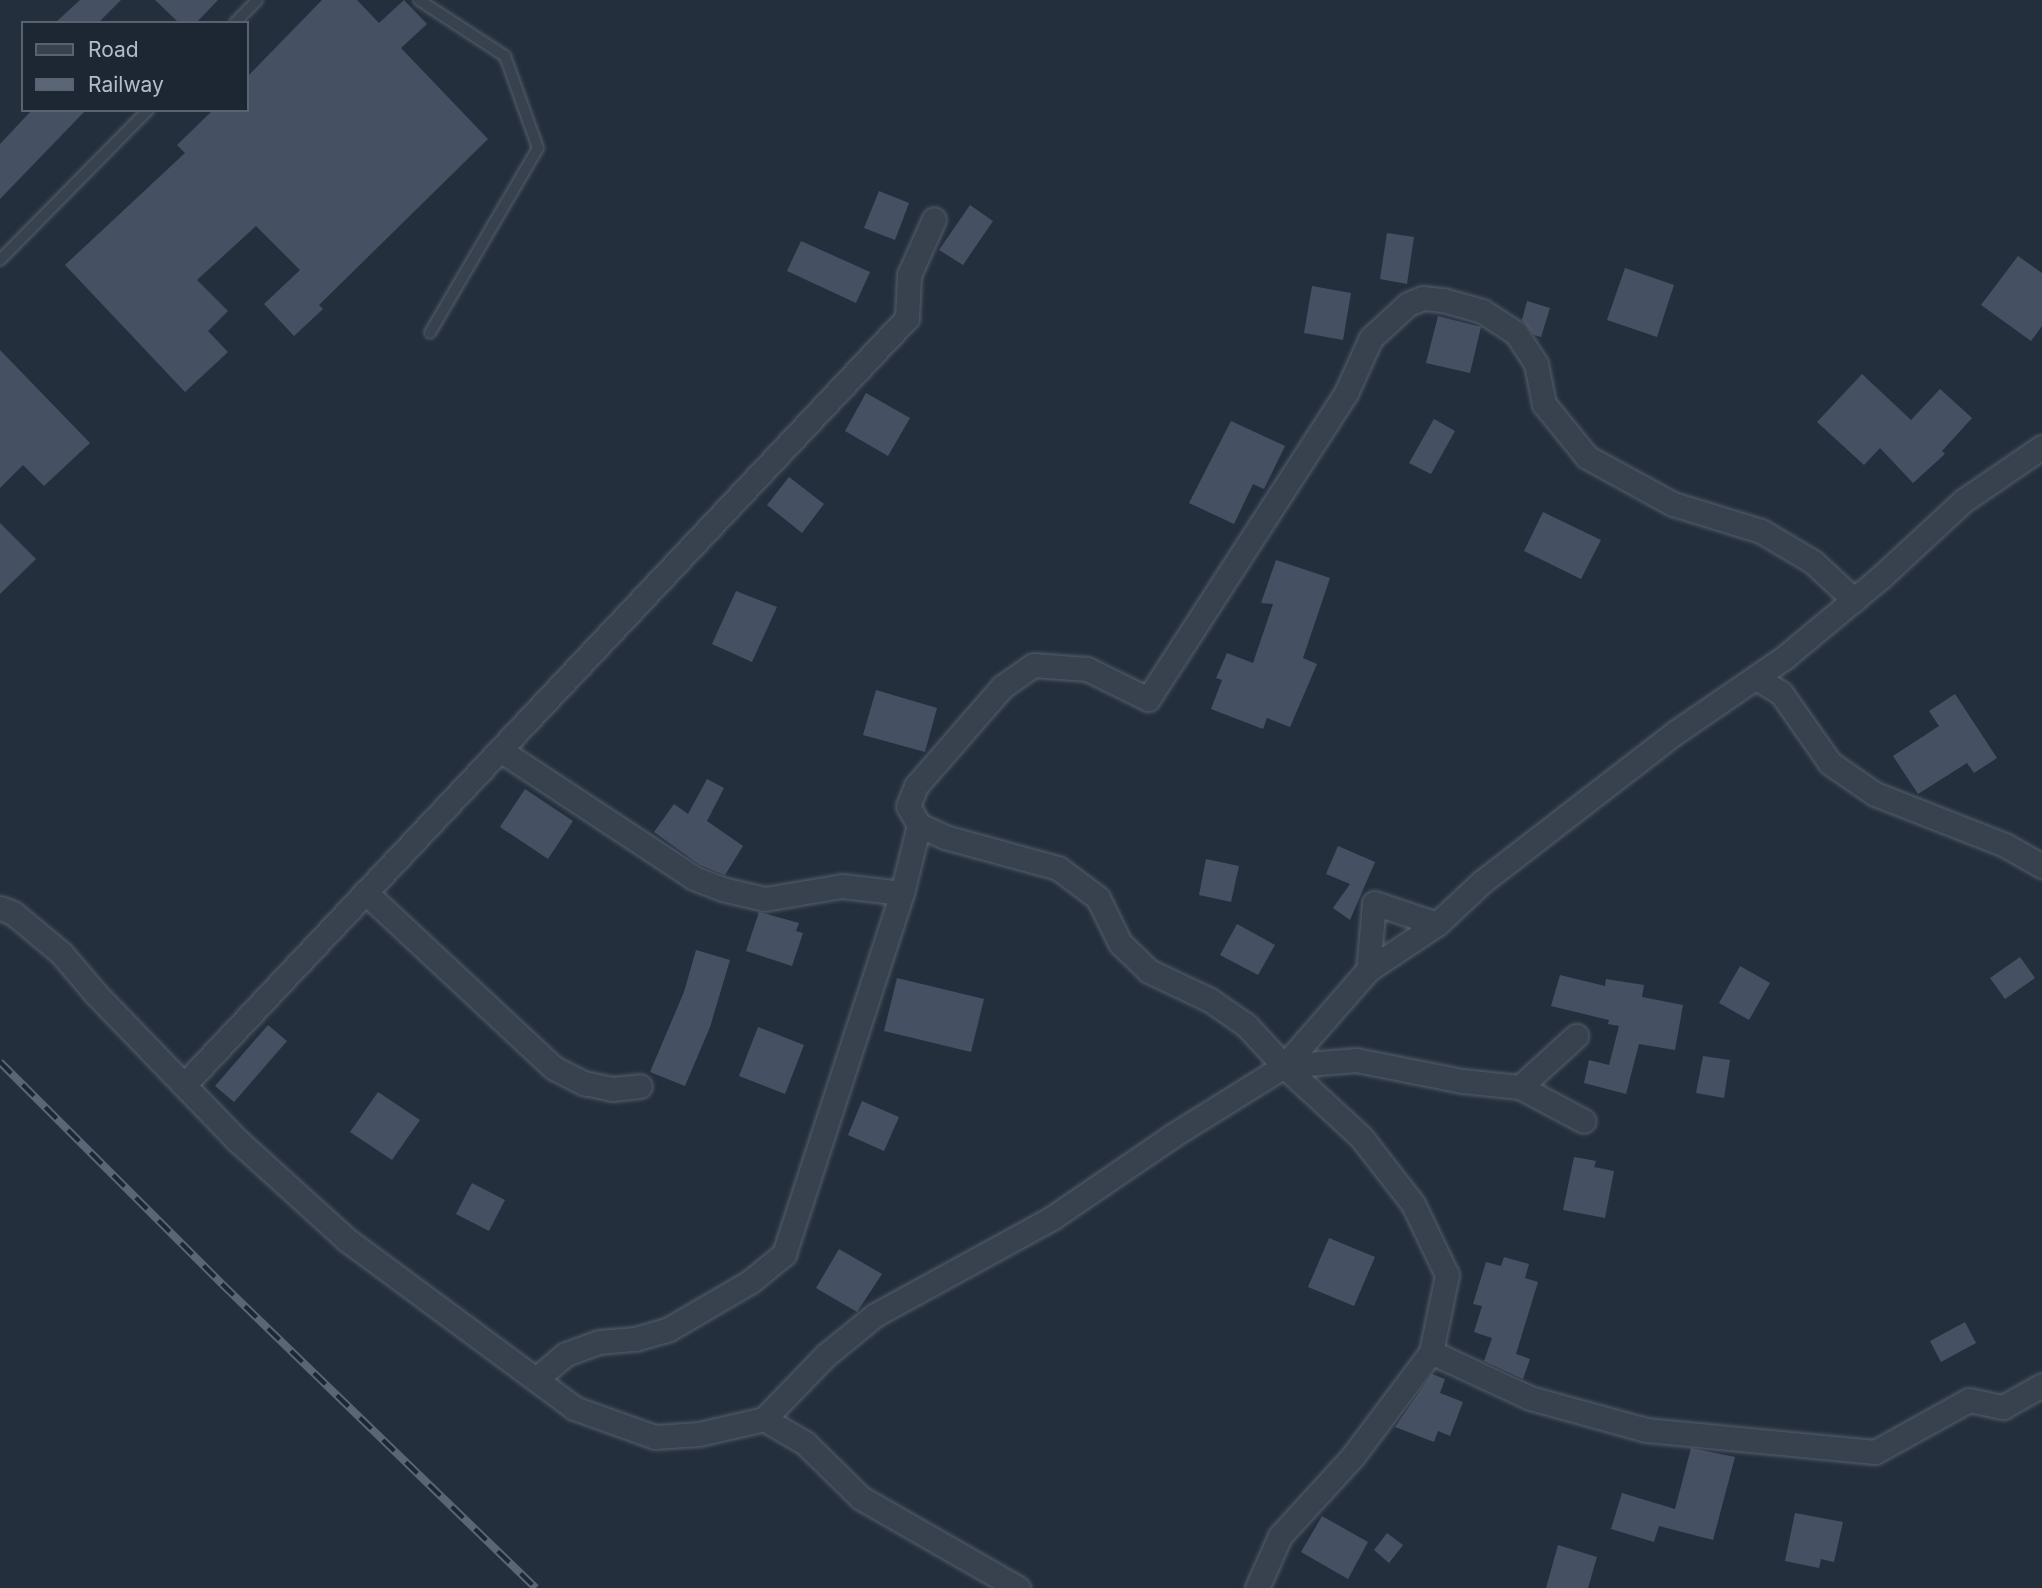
<!DOCTYPE html>
<style>
body{margin:0}
#map{position:relative;width:2042px;height:1588px;overflow:hidden;background:#242f3e;font-family:Inter,sans-serif}
div>[style]{position:absolute}
.building>*{inset:0;background:#455162}
.roads{filter:drop-shadow(0 0 2px #565f6c) drop-shadow(0 0 2px #565f6c)}
.lane>*{height:10px;margin:-5px;padding:0 5px;transform-origin:5px;border-radius:5px;background:#38414e}
.street>*{height:23px;margin:-11.5px;padding:0 11.5px;transform-origin:11.5px;border-radius:11.5px;background:#38414e}
.rail>*{height:8px;margin-top:-4px;transform-origin:0;background:repeating-linear-gradient(90deg,#1d2633 0 16px,#5a6575 0 32px);box-sizing:border-box;border-block:2px solid #5a6575}
span{translate:-50% -50%;white-space:nowrap;text-align:center;line-height:1.15;-webkit-text-stroke:5px #1d2633;paint-order:stroke}
.legend{position:absolute;left:21px;top:21px;width:228px;height:91px;box-sizing:border-box;background:#1d2633;border:2px solid #59626f;margin:0;padding:9px 12px;list-style:none;font-size:21px;color:#b4bcc9}
.legend li{display:flex;align-items:center;gap:14px;height:35px}
.legend b{width:35px;border:2px solid #59626f}
</style>
<div id="map">
<div class="building">
<i style="clip-path:polygon(80px 0,121px 0,98px 23px,55px 23px)"></i>
<i style="clip-path:polygon(155px 0,218px 0,196px 23px,179px 23px)"></i>
<i style="clip-path:polygon(322px 0,357px 0,379px 23px,404px 0,427px 24px,401px 48px,488px 139px,319px 305px,323px 309px,294px 336px,264px 304px,300px 270px,256px 226px,197px 280px,228px 311px,208px 331px,228px 352px,185px 392px,65px 265px,185px 153px,177px 145px,213px 110px,247px 110px,247px 77px)"></i>
<i style="clip-path:polygon(32px 110px,86px 110px,0 199px,0 144px)"></i>
<i style="clip-path:polygon(879px 191px,909px 203px,895px 240px,864px 228px)"></i>
<i style="clip-path:polygon(970px 205px,993px 221px,963px 265px,939px 250px)"></i>
<i style="clip-path:polygon(1387px 233px,1414px 237px,1407px 284px,1380px 279px)"></i>
<i style="clip-path:polygon(801px 241px,870px 272px,856px 303px,787px 271px)"></i>
<i style="clip-path:polygon(2018px 256px,2042px 273px,2042px 326px,2031px 341px,1981px 305px)"></i>
<i style="clip-path:polygon(1625px 268px,1674px 285px,1657px 337px,1607px 320px)"></i>
<i style="clip-path:polygon(1312px 286px,1351px 293px,1343px 340px,1304px 333px)"></i>
<i style="clip-path:polygon(1527px 301px,1550px 308px,1541px 337px,1534px 335px,1522px 320px)"></i>
<i style="clip-path:polygon(1438px 316px,1481px 327px,1470px 373px,1426px 363px)"></i>
<i style="clip-path:polygon(0 350px,90px 443px,44px 486px,23px 465px,0 488px)"></i>
<i style="clip-path:polygon(1862px 374px,1911px 420px,1940px 389px,1972px 418px,1942px 451px,1945px 454px,1913px 483px,1880px 448px,1864px 465px,1817px 422px)"></i>
<i style="clip-path:polygon(866px 393px,910px 418px,888px 456px,845px 431px)"></i>
<i style="clip-path:polygon(1434px 419px,1455px 431px,1431px 474px,1409px 463px)"></i>
<i style="clip-path:polygon(1231px 421px,1285px 446px,1264px 489px,1253px 484px,1234px 524px,1189px 503px)"></i>
<i style="clip-path:polygon(789px 477px,824px 504px,802px 533px,767px 505px)"></i>
<i style="clip-path:polygon(1543px 512px,1601px 540px,1581px 579px,1524px 551px)"></i>
<i style="clip-path:polygon(0 523px,36px 559px,0 594px)"></i>
<i style="clip-path:polygon(1276px 560px,1330px 578px,1303px 658px,1317px 664px,1290px 727px,1267px 718px,1263px 729px,1211px 709px,1222px 680px,1216px 678px,1227px 653px,1253px 663px,1273px 604px,1261px 603px)"></i>
<i style="clip-path:polygon(736px 591px,777px 607px,752px 662px,712px 644px)"></i>
<i style="clip-path:polygon(876px 690px,937px 708px,925px 752px,863px 735px)"></i>
<i style="clip-path:polygon(1955px 694px,1997px 758px,1974px 773px,1967px 763px,1918px 794px,1893px 756px,1939px 726px,1929px 711px)"></i>
<i style="clip-path:polygon(707px 779px,724px 788px,707px 821px,743px 846px,725px 875px,700px 865px,654px 832px,674px 804px,688px 814px)"></i>
<i style="clip-path:polygon(525px 789px,573px 821px,548px 859px,500px 827px)"></i>
<i style="clip-path:polygon(1338px 846px,1375px 862px,1350px 920px,1333px 908px,1350px 884px,1326px 874px)"></i>
<i style="clip-path:polygon(1206px 859px,1239px 866px,1231px 902px,1199px 895px)"></i>
<i style="clip-path:polygon(759px 912px,799px 923px,796px 931px,803px 933px,792px 966px,746px 951px)"></i>
<i style="clip-path:polygon(1237px 924px,1275px 945px,1258px 975px,1220px 955px)"></i>
<i style="clip-path:polygon(696px 950px,730px 960px,710px 1027px,685px 1086px,650px 1072px,684px 992px)"></i>
<i style="clip-path:polygon(2020px 957px,2035px 978px,2005px 999px,1990px 978px)"></i>
<i style="clip-path:polygon(1740px 966px,1770px 983px,1749px 1020px,1719px 1003px)"></i>
<i style="clip-path:polygon(1560px 975px,1605px 986px,1606px 979px,1644px 985px,1642px 997px,1683px 1005px,1675px 1050px,1639px 1044px,1626px 1094px,1584px 1083px,1589px 1060px,1609px 1065px,1619px 1026px,1608px 1024px,1609px 1020px,1551px 1006px)"></i>
<i style="clip-path:polygon(897px 978px,984px 999px,971px 1052px,884px 1031px)"></i>
<i style="clip-path:polygon(268px 1025px,287px 1041px,234px 1102px,215px 1086px)"></i>
<i style="clip-path:polygon(758px 1027px,804px 1045px,785px 1094px,739px 1076px)"></i>
<i style="clip-path:polygon(1703px 1056px,1730px 1060px,1724px 1098px,1696px 1093px)"></i>
<i style="clip-path:polygon(378px 1092px,420px 1120px,392px 1160px,350px 1132px)"></i>
<i style="clip-path:polygon(862px 1101px,899px 1117px,884px 1151px,848px 1135px)"></i>
<i style="clip-path:polygon(1574px 1157px,1596px 1161px,1594px 1167px,1614px 1171px,1605px 1218px,1563px 1210px)"></i>
<i style="clip-path:polygon(472px 1183px,505px 1200px,489px 1231px,456px 1214px)"></i>
<i style="clip-path:polygon(1329px 1238px,1375px 1257px,1354px 1306px,1308px 1287px)"></i>
<i style="clip-path:polygon(839px 1249px,882px 1274px,857px 1312px,816px 1288px)"></i>
<i style="clip-path:polygon(1504px 1257px,1529px 1264px,1525px 1278px,1538px 1282px,1516px 1354px,1530px 1359px,1523px 1379px,1484px 1361px,1492px 1338px,1474px 1332px,1482px 1306px,1473px 1304px,1486px 1262px,1501px 1266px)"></i>
<i style="clip-path:polygon(1965px 1322px,1976px 1343px,1941px 1362px,1930px 1341px)"></i>
<i style="clip-path:polygon(1432px 1374px,1445px 1379px,1440px 1393px,1463px 1402px,1450px 1436px,1438px 1431px,1434px 1442px,1395px 1427px)"></i>
<i style="clip-path:polygon(1691px 1448px,1735px 1457px,1713px 1540px,1659px 1526px,1654px 1542px,1611px 1529px,1622px 1493px,1675px 1509px)"></i>
<i style="clip-path:polygon(1795px 1513px,1843px 1522px,1834px 1562px,1821px 1559px,1819px 1568px,1785px 1561px)"></i>
<i style="clip-path:polygon(1322px 1516px,1368px 1542px,1348px 1579px,1301px 1552px)"></i>
<i style="clip-path:polygon(1387px 1533px,1403px 1545px,1389px 1563px,1374px 1550px)"></i>
<i style="clip-path:polygon(1558px 1545px,1597px 1557px,1588px 1588px,1546px 1588px)"></i>
</div>
<div class="roads">
<div class="lane">
<i style="left:419px;top:0;width:103px;rotate:33.1deg"></i>
<i style="left:505px;top:56px;width:98px;rotate:70.3deg"></i>
<i style="left:538px;top:148px;width:214px;rotate:120.3deg"></i>
<i style="left:235px;top:23px;width:32px;rotate:-46deg"></i>
<i style="left:0;top:260px;width:211px;rotate:-45.4deg"></i>
</div>
<div class="street">
<i style="left:1756px;top:678px;width:29px;rotate:31deg"></i>
<i style="left:1781px;top:693px;width:85px;rotate:55deg"></i>
<i style="left:1830px;top:763px;width:55px;rotate:34.6deg"></i>
<i style="left:1875px;top:794px;width:140px;rotate:21.4deg"></i>
<i style="left:2005px;top:845px;width:43px;rotate:29.6deg"></i>
<i style="left:500px;top:750px;width:232px;rotate:33.4deg"></i>
<i style="left:694px;top:878px;width:30px;rotate:21deg"></i>
<i style="left:722px;top:889px;width:44px;rotate:13.1deg"></i>
<i style="left:765px;top:899px;width:78px;rotate:-9.6deg"></i>
<i style="left:842px;top:886px;width:60px;rotate:6.7deg"></i>
<i style="left:902px;top:893px;width:70px;rotate:-76deg"></i>
<i style="left:365px;top:892px;width:258px;rotate:43deg"></i>
<i style="left:554px;top:1068px;width:34px;rotate:27deg"></i>
<i style="left:584px;top:1083px;width:29px;rotate:12deg"></i>
<i style="left:612px;top:1089px;width:28px;rotate:-6deg"></i>
<i style="left:0;top:908px;width:14px;rotate:21deg"></i>
<i style="left:13px;top:913px;width:62px;rotate:39.8deg"></i>
<i style="left:61px;top:953px;width:54px;rotate:49.5deg"></i>
<i style="left:96px;top:994px;width:203px;rotate:46deg"></i>
<i style="left:237px;top:1140px;width:147px;rotate:42.2deg"></i>
<i style="left:346px;top:1239px;width:284px;rotate:36.5deg"></i>
<i style="left:574px;top:1408px;width:86px;rotate:19.7deg"></i>
<i style="left:655px;top:1437px;width:44px;rotate:-3.9deg"></i>
<i style="left:699px;top:1434px;width:67px;rotate:-13deg"></i>
<i style="left:764px;top:1419px;width:89px;rotate:-45.9deg"></i>
<i style="left:826px;top:1355px;width:63px;rotate:-39.2deg"></i>
<i style="left:875px;top:1315px;width:202px;rotate:-28.7deg"></i>
<i style="left:1052px;top:1218px;width:145px;rotate:-34.3deg"></i>
<i style="left:1172px;top:1136px;width:132px;rotate:-32deg"></i>
<i style="left:1284px;top:1066px;width:128px;rotate:-48.8deg"></i>
<i style="left:1368px;top:970px;width:83px;rotate:-33.7deg"></i>
<i style="left:1437px;top:924px;width:63px;rotate:-43.1deg"></i>
<i style="left:1483px;top:881px;width:244px;rotate:-37.7deg"></i>
<i style="left:1676px;top:732px;width:132px;rotate:-34.5deg"></i>
<i style="left:1785px;top:657px;width:125px;rotate:-39.8deg"></i>
<i style="left:1881px;top:577px;width:112px;rotate:-42.8deg"></i>
<i style="left:1963px;top:501px;width:96px;rotate:-34.4deg"></i>
<i style="left:1368px;top:970px;width:67px;rotate:-84.9deg"></i>
<i style="left:1374px;top:903px;width:66px;rotate:18.4deg"></i>
<i style="left:1284px;top:1066px;width:72px;rotate:-4.8deg"></i>
<i style="left:1356px;top:1060px;width:108px;rotate:11.2deg"></i>
<i style="left:1462px;top:1081px;width:58px;rotate:5.9deg"></i>
<i style="left:1520px;top:1087px;width:76px;rotate:-42.3deg"></i>
<i style="left:184px;top:1085px;width:1054px;rotate:-46.69deg"></i>
<i style="left:907px;top:318px;width:43px;rotate:-87.3deg"></i>
<i style="left:909px;top:275px;width:61px;rotate:-65.9deg"></i>
<i style="left:1520px;top:1087px;width:72px;rotate:28deg"></i>
<i style="left:1431px;top:1352px;width:109px;rotate:24.9deg"></i>
<i style="left:1530px;top:1398px;width:120px;rotate:15.4deg"></i>
<i style="left:1646px;top:1430px;width:230px;rotate:5.5deg"></i>
<i style="left:1875px;top:1452px;width:107px;rotate:-29deg"></i>
<i style="left:1969px;top:1400px;width:35px;rotate:12deg"></i>
<i style="left:2003px;top:1407px;width:45px;rotate:-29.4deg"></i>
<i style="left:536px;top:1379px;width:39px;rotate:-40deg"></i>
<i style="left:566px;top:1354px;width:35px;rotate:-20deg"></i>
<i style="left:599px;top:1342px;width:36px;rotate:-5deg"></i>
<i style="left:635px;top:1339px;width:35px;rotate:-16deg"></i>
<i style="left:669px;top:1329px;width:95px;rotate:-30.3deg"></i>
<i style="left:751px;top:1281px;width:43px;rotate:-39.3deg"></i>
<i style="left:784px;top:1254px;width:380px;rotate:-71.9deg"></i>
<i style="left:764px;top:1419px;width:48px;rotate:30.3deg"></i>
<i style="left:805px;top:1443px;width:78px;rotate:44.5deg"></i>
<i style="left:861px;top:1498px;width:181px;rotate:29.8deg"></i>
<i style="left:1257px;top:1588px;width:57px;rotate:-66.1deg"></i>
<i style="left:1280px;top:1536px;width:108px;rotate:-47.6deg"></i>
<i style="left:1353px;top:1456px;width:130px;rotate:-53.1deg"></i>
<i style="left:1431px;top:1352px;width:79px;rotate:-78.3deg"></i>
<i style="left:1447px;top:1275px;width:79px;rotate:-115.6deg"></i>
<i style="left:1413px;top:1204px;width:85px;rotate:-127.8deg"></i>
<i style="left:1361px;top:1137px;width:105px;rotate:-137.3deg"></i>
<i style="left:1284px;top:1066px;width:56px;rotate:-132.8deg"></i>
<i style="left:1246px;top:1025px;width:44px;rotate:-145.2deg"></i>
<i style="left:1210px;top:1000px;width:68px;rotate:-154.6deg"></i>
<i style="left:1149px;top:971px;width:40px;rotate:-136deg"></i>
<i style="left:1120px;top:943px;width:50px;rotate:-116.1deg"></i>
<i style="left:1098px;top:898px;width:50px;rotate:-143.1deg"></i>
<i style="left:1058px;top:868px;width:117px;rotate:-164.7deg"></i>
<i style="left:945px;top:837px;width:29px;rotate:-155deg"></i>
<i style="left:919px;top:825px;width:22px;rotate:-120deg"></i>
<i style="left:908px;top:806px;width:22px;rotate:-68deg"></i>
<i style="left:916px;top:786px;width:131px;rotate:-49deg"></i>
<i style="left:1002px;top:687px;width:38px;rotate:-35deg"></i>
<i style="left:1033px;top:665px;width:54px;rotate:4.2deg"></i>
<i style="left:1087px;top:669px;width:68px;rotate:26.2deg"></i>
<i style="left:1148px;top:699px;width:364px;rotate:-57.1deg"></i>
<i style="left:1346px;top:393px;width:60px;rotate:-65.6deg"></i>
<i style="left:1371px;top:338px;width:50px;rotate:-42.6deg"></i>
<i style="left:1408px;top:304px;width:16px;rotate:-22deg"></i>
<i style="left:1423px;top:298px;width:20px;rotate:6deg"></i>
<i style="left:1443px;top:300px;width:41px;rotate:15.8deg"></i>
<i style="left:1482px;top:311px;width:40px;rotate:32.9deg"></i>
<i style="left:1516px;top:333px;width:37px;rotate:57deg"></i>
<i style="left:1536px;top:364px;width:41px;rotate:78.7deg"></i>
<i style="left:1544px;top:404px;width:68px;rotate:50.9deg"></i>
<i style="left:1587px;top:457px;width:98px;rotate:28.7deg"></i>
<i style="left:1673px;top:504px;width:92px;rotate:17.1deg"></i>
<i style="left:1761px;top:531px;width:61px;rotate:30.8deg"></i>
<i style="left:1813px;top:562px;width:56px;rotate:42.8deg"></i>
</div>
</div>
<div class="rail">
<i style="left:0;top:1062px;width:314px;rotate:45deg"></i>
<i style="left:222px;top:1284px;width:437px;rotate:44.1deg"></i>
</div>
<ul class="legend">
<li><b style="height:9px;background:#38414e"></b>Road</li>
<li><b style="height:9px;background:#5a6575"></b>Railway</li>
</ul>
</div>
